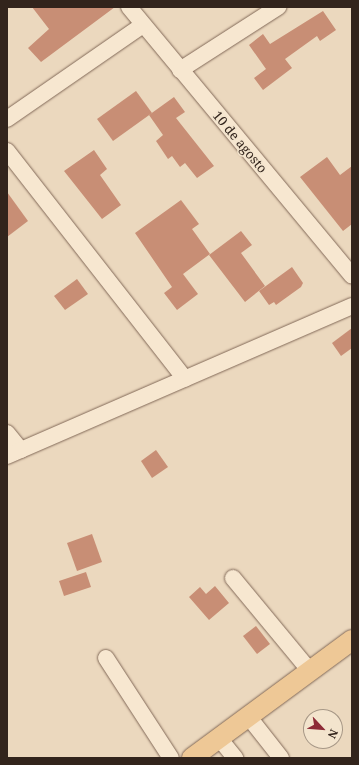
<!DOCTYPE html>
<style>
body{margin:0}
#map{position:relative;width:359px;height:765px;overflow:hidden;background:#ebd8be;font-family:"Noto Serif",serif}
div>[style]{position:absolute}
.building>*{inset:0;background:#c88e75}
.roads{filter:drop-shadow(0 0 1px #826958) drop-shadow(0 0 1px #826958)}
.minor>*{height:16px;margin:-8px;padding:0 8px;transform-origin:8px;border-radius:8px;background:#f7e7d0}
.major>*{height:20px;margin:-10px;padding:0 10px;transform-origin:10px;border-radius:10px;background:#eec896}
span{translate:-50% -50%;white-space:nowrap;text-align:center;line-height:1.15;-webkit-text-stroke:3px #f3e4cd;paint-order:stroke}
.street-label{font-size:13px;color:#32241c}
.frame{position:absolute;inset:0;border:8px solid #32241c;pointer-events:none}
.north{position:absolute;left:303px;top:709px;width:40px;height:40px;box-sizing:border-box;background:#f3e4cd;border:1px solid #a69786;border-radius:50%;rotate:116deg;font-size:11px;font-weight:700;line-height:16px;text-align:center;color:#32241c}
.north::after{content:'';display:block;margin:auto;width:14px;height:18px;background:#8e2b37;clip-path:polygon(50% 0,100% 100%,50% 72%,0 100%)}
</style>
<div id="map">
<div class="building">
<i style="clip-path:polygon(32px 7px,115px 7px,41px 62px,28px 48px,49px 29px)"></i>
<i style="clip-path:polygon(323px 11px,336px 30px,320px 41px,317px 36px,285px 59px,292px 68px,263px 90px,254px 78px,266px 69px,249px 45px,263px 34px,270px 44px)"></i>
<i style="clip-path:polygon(136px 91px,152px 113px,113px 141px,97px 119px)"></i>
<i style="clip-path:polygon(174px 97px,185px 112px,176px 118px,214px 166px,197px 178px,185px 163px,180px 167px,172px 156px,168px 159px,156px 141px,163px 135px,149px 115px)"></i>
<i style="clip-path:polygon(94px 150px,107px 169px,100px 175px,121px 205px,102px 219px,64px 171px)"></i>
<i style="clip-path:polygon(327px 157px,340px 175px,352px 166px,352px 224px,343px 231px,300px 177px)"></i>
<i style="clip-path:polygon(7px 192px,28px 221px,7px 237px)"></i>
<i style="clip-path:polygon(181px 200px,199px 224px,192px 229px,210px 254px,183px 274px,198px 294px,177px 310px,164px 293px,172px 287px,135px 233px)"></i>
<i style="clip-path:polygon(241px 231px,252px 245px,241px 253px,265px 286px,245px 302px,209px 255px)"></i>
<i style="clip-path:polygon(292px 267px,303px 283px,301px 287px,276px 305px,274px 302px,269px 305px,259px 291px)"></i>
<i style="clip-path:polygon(77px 279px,88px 294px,65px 310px,54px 296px)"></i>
<i style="clip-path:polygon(352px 328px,352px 348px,341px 356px,332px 343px)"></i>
<i style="clip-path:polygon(156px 450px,168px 467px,152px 478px,141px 461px)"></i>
<i style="clip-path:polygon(92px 534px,102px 562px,77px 571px,67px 543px)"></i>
<i style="clip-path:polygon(86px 572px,91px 587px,64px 596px,59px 581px)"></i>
<i style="clip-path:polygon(215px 586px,229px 603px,209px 620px,189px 597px,200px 587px,206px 594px)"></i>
<i style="clip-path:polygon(256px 626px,270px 644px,257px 654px,243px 636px)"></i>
</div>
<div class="roads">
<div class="minor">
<i style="left:129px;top:7px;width:349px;rotate:50.3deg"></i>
<i style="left:180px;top:70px;width:117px;rotate:-32.7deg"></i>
<i style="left:7px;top:119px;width:165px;rotate:-34.7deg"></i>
<i style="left:7px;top:151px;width:289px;rotate:52deg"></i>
<i style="left:7px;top:433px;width:22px;rotate:51deg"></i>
<i style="left:7px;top:456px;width:376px;rotate:-23.5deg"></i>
<i style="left:233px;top:578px;width:121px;rotate:50.4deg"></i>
<i style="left:106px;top:658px;width:119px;rotate:57deg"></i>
<i style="left:248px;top:716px;width:53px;rotate:51.8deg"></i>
<i style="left:219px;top:738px;width:26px;rotate:51deg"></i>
</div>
<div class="major">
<i style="left:192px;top:758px;width:199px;rotate:-36.4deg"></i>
</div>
</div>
<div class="street-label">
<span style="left:240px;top:142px;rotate:50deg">10 de agosto</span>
</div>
<div class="frame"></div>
<div class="north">N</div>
</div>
